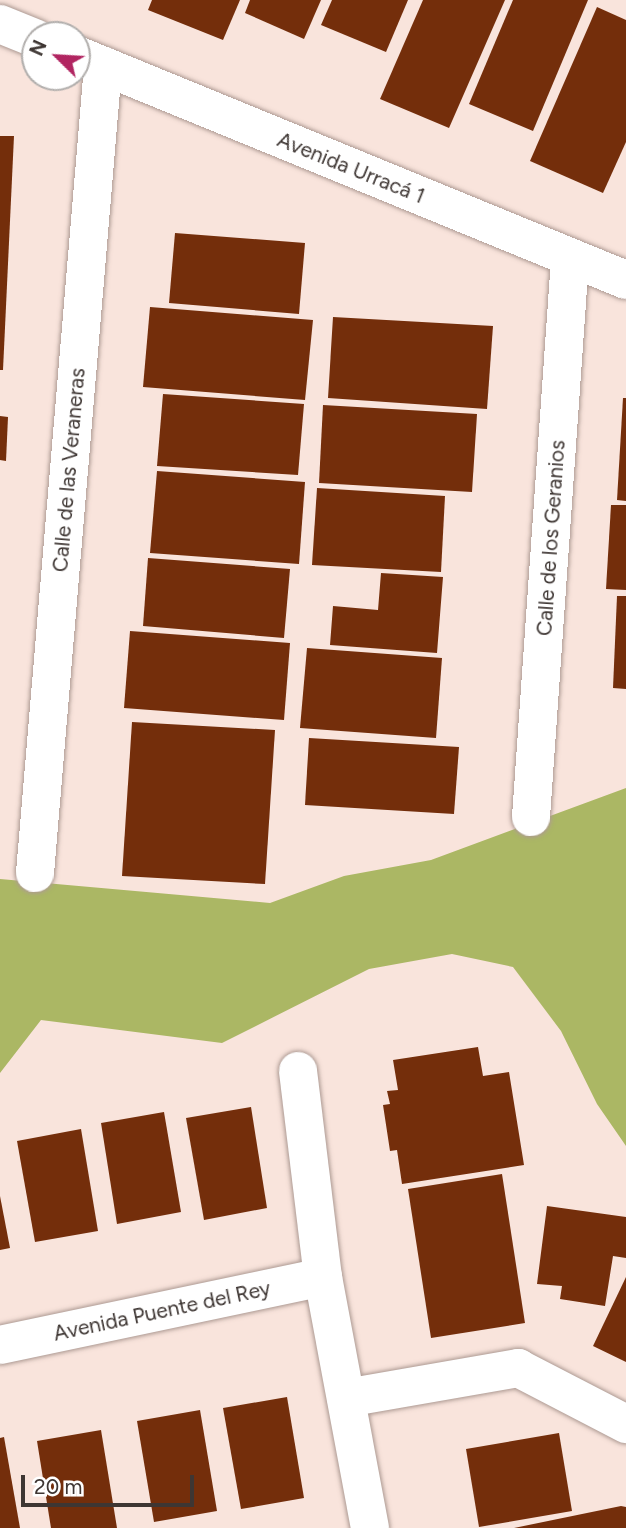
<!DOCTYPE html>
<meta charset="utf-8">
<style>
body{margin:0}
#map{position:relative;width:626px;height:1528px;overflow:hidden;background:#f9e4dc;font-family:Figtree,sans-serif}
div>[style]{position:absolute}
.forest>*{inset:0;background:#abb764}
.building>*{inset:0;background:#742e0b}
.roads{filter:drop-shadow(0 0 2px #ad9a93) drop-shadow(0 0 2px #ad9a93)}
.street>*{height:38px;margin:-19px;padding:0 19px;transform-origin:19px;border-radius:19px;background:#fff}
.secondary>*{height:38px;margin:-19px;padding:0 19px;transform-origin:19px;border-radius:19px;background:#fff}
span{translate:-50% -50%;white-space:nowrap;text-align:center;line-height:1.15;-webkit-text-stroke:7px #fff;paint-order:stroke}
.street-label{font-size:21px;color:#3e3633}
.north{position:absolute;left:21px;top:21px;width:70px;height:70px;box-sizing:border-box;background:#fff;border:2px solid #b2afad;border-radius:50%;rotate:294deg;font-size:19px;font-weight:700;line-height:28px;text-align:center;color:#3e3633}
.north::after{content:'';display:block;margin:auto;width:24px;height:32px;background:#b12561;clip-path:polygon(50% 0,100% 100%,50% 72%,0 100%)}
.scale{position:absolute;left:21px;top:1475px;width:173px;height:32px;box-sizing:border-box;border:4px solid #3e3633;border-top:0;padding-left:9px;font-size:21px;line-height:24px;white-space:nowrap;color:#3e3633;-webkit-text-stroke:5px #fff;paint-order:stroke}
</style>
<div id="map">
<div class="forest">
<i style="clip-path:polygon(626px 788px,626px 1146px,597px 1104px,561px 1031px,513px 967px,452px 954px,369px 969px,222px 1043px,41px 1020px,0 1073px,0 879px,270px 903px,344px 876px,431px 860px)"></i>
</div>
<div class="building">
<i style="clip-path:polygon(152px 0,240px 0,223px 40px,148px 10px)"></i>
<i style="clip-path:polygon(250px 0,321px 0,304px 39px,245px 13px)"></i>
<i style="clip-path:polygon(332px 0,408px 0,386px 52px,321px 25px)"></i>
<i style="clip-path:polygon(423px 0,505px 0,449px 128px,380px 99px)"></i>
<i style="clip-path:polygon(513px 0,588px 0,533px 131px,469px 104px)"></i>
<i style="clip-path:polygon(597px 7px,626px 20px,626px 142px,603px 193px,530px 161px)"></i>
<i style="clip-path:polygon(0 136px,14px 136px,3px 370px,0 370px)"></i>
<i style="clip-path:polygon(175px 233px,305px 243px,299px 314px,169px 303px)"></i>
<i style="clip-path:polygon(150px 307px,313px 320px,305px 400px,143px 387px)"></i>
<i style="clip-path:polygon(333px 317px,493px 326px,487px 409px,328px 398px)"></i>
<i style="clip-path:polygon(163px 394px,304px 404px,298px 475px,157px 466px)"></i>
<i style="clip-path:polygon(623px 398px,626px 398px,626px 501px,617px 500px)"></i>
<i style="clip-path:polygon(323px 405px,477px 414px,472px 492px,319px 483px)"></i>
<i style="clip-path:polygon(0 416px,8px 417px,6px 461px,0 460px)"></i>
<i style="clip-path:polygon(157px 471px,305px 482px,299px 564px,150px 553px)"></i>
<i style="clip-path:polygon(317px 488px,445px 496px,441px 572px,312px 565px)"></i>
<i style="clip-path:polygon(611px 505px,626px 505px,626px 590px,606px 589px)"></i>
<i style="clip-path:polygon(148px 558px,290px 569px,284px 638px,143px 626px)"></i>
<i style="clip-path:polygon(381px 573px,443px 577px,437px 653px,330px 645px,333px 606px,378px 610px)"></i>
<i style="clip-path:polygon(617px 596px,626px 596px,626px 689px,613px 688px)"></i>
<i style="clip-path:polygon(130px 631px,290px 643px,284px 720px,124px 708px)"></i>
<i style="clip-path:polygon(307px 648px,442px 658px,436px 738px,300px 728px)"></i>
<i style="clip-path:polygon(132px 722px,275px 730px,265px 884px,122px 876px)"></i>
<i style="clip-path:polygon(309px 738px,459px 747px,454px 814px,305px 805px)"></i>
<i style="clip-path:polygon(478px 1047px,483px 1076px,509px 1072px,524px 1165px,402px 1184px,397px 1150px,390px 1151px,383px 1105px,390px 1104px,387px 1091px,398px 1090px,393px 1060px)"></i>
<i style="clip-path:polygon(251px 1107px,267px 1208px,204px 1220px,186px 1118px)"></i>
<i style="clip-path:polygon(164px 1112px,181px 1212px,117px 1224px,101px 1123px)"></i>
<i style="clip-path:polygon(81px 1129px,98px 1231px,35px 1242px,17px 1141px)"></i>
<i style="clip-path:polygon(502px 1174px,525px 1323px,431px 1338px,408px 1189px)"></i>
<i style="clip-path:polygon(0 1196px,10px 1248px,0 1250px)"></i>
<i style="clip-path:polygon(547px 1206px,626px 1217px,626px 1258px,613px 1256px,605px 1306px,560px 1299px,562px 1286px,537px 1284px)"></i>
<i style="clip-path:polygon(626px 1277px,626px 1362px,593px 1346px)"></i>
<i style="clip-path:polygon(287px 1397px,304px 1498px,241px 1509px,223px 1408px)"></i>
<i style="clip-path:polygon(200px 1410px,217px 1511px,154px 1522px,137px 1421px)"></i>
<i style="clip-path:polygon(101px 1430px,117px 1528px,51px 1528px,37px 1441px)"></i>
<i style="clip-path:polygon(559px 1433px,572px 1511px,479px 1527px,466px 1449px)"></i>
<i style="clip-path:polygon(4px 1437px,20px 1528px,0 1528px,0 1438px)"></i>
<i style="clip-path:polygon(621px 1506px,626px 1507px,626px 1528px,514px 1528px)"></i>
</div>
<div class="roads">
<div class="street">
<i style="left:531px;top:817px;width:559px;rotate:-86deg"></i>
<i style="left:35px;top:873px;width:810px;rotate:-85.18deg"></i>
<i style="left:298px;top:1071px;width:208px;rotate:83.1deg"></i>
<i style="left:323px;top:1277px;width:255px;rotate:79.4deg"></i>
<i style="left:0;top:1345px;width:330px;rotate:-11.9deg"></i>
<i style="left:346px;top:1398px;width:175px;rotate:-9.9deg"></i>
<i style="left:518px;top:1368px;width:122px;rotate:27.4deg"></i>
</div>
<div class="secondary">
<i style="left:0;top:24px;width:38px;rotate:22deg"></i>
<i style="left:77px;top:55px;width:593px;rotate:22.29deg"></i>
</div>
</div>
<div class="street-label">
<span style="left:351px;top:168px;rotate:22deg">Avenida Urracá 1</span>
<span style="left:69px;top:470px;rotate:-85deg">Calle de las Veraneras</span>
<span style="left:551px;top:538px;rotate:-86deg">Calle de los Geranios</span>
<span style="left:162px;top:1311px;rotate:-12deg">Avenida Puente del Rey</span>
</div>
<div class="north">N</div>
<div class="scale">20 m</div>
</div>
